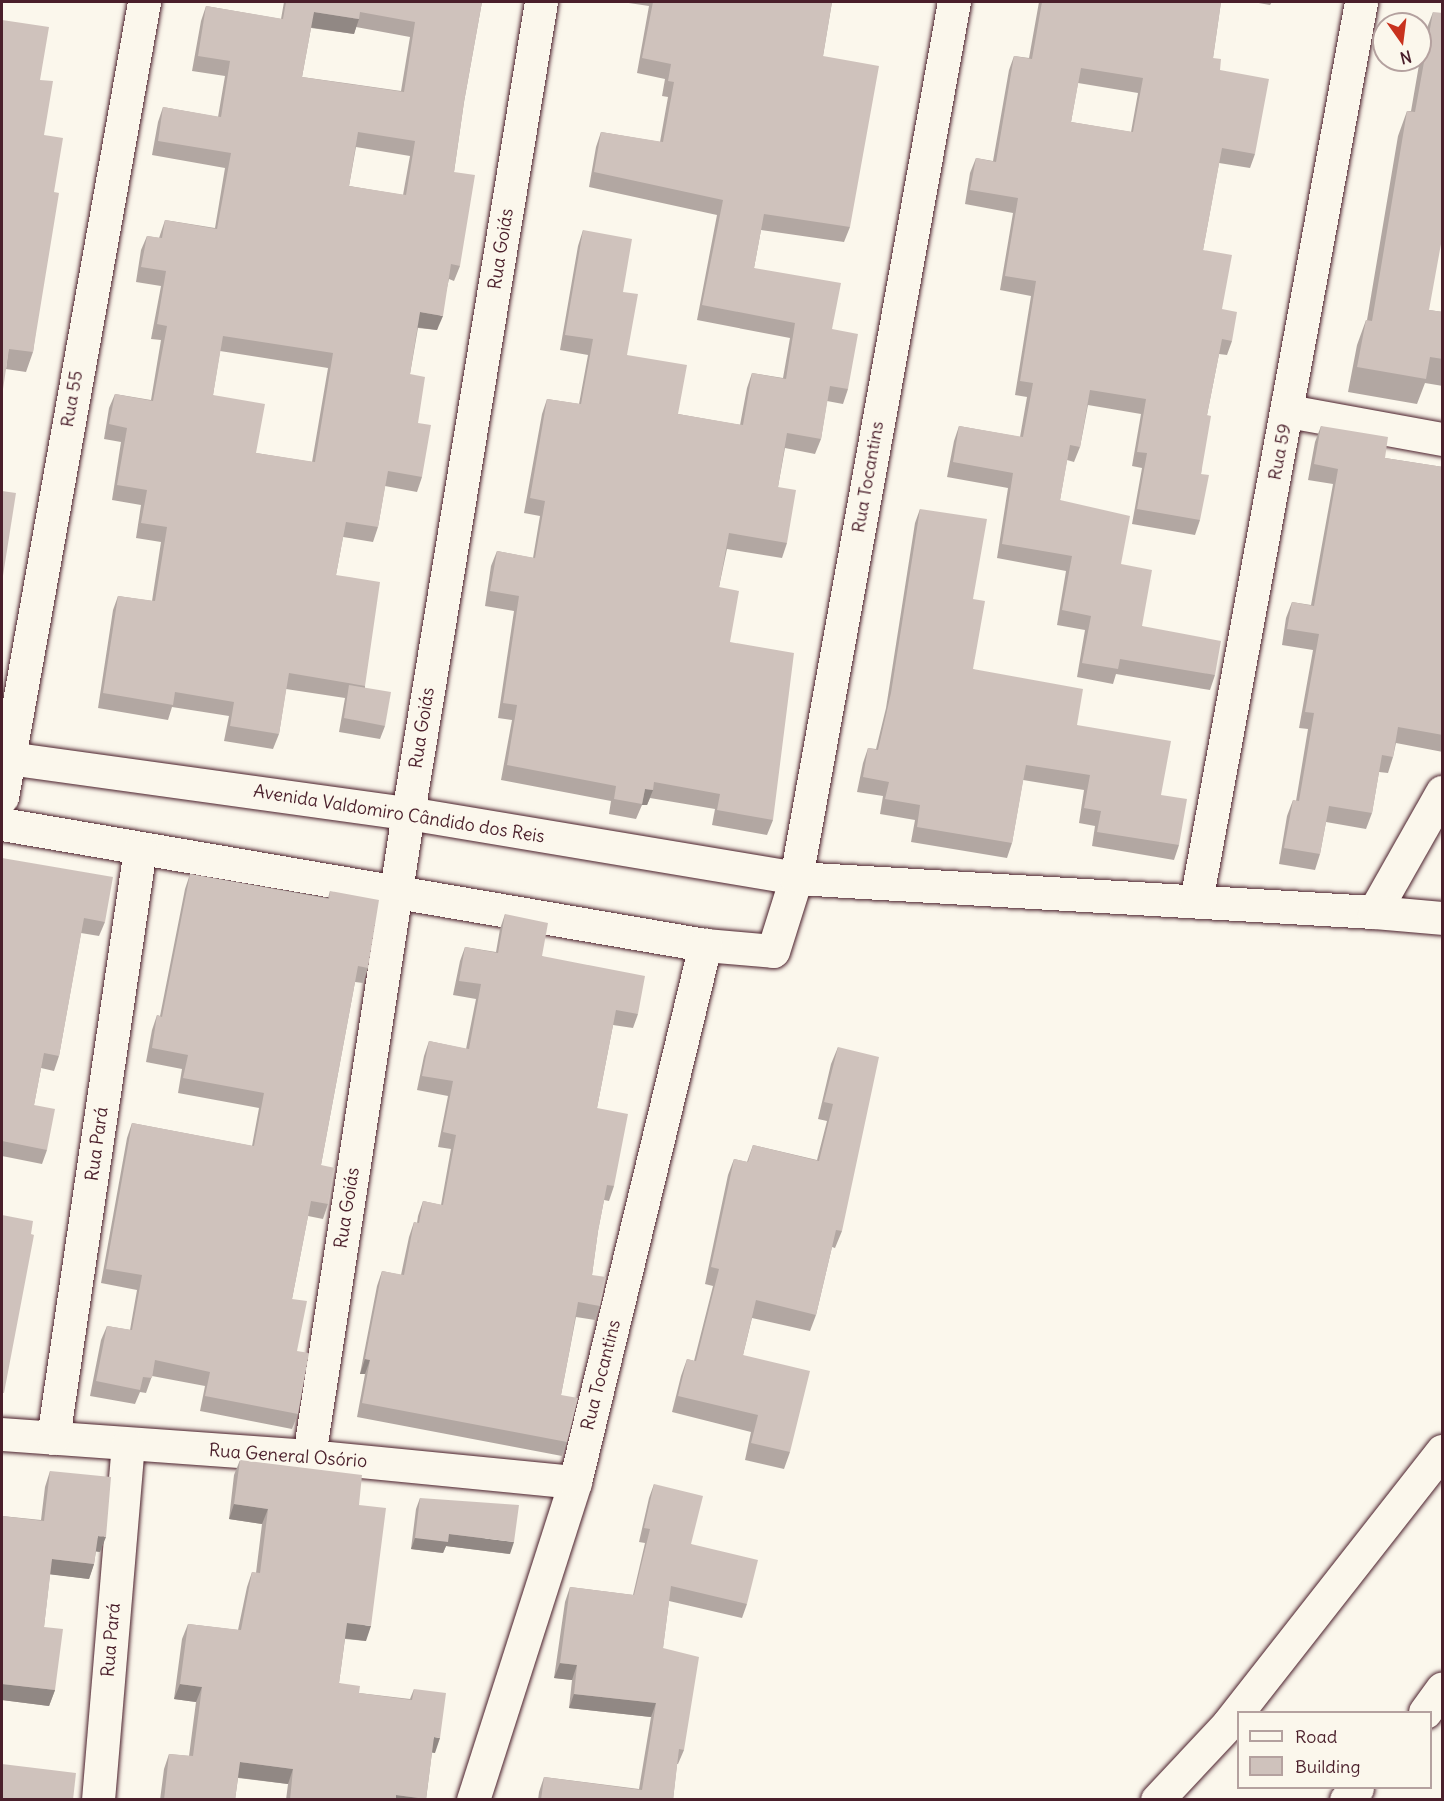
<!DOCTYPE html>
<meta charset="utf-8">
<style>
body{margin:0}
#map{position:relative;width:1444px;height:1801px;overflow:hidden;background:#fbf7ec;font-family:Delius,sans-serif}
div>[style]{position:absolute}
.roads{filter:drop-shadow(0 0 2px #4a1f2b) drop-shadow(0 0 2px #4a1f2b)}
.street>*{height:33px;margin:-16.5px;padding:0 16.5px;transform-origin:16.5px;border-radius:16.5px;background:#fbf7ec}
.primary>*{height:33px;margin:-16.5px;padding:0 16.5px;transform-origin:16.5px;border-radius:16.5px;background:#fbf7ec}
.wall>*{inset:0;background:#b2a7a2}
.shaded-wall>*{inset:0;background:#918884}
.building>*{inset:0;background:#cfc2bc}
span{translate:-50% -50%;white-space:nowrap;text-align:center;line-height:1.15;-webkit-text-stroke:4.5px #fbf7ec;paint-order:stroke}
.street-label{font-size:18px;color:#4a1f2b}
.frame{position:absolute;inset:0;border:3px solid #4a1f2b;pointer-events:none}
.legend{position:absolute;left:1237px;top:1711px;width:195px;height:78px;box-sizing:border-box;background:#fbf7ec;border:2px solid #b4a19f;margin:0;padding:8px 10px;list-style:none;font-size:18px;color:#4a1f2b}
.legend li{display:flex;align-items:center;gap:12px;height:30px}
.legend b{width:30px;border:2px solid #b4a19f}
.north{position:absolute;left:1372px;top:12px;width:60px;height:60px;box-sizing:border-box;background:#fbf7ec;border:2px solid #b4a19f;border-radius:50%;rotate:166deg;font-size:16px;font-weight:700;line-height:24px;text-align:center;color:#4a1f2b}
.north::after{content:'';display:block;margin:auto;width:21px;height:27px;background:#c8321e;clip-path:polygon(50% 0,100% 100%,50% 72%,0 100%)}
</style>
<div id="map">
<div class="roads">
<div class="street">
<i style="left:1288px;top:411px;width:157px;rotate:10.3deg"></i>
<i style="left:2px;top:757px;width:410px;rotate:7.9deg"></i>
<i style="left:408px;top:813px;width:393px;rotate:9.5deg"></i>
<i style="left:796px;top:878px;width:579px;rotate:3.37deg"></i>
<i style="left:1374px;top:912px;width:138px;rotate:-60.5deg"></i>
<i style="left:2px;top:797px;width:808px;rotate:-79.87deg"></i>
<i style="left:2px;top:824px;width:713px;rotate:9.77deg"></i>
<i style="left:705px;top:945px;width:68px;rotate:5deg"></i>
<i style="left:773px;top:951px;width:77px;rotate:-72.5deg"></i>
<i style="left:796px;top:878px;width:890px;rotate:-79.78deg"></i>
<i style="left:1196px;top:901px;width:914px;rotate:-79.6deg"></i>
<i style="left:1374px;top:912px;width:68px;rotate:5deg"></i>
<i style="left:2px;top:1434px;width:308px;rotate:4.1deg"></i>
<i style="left:309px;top:1456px;width:267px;rotate:5.6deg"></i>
<i style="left:53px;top:1438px;width:595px;rotate:-81.6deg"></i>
<i style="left:309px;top:1456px;width:651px;rotate:-81.25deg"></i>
<i style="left:408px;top:813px;width:822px;rotate:-80.69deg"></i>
<i style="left:98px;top:1800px;width:356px;rotate:-85.2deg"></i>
<i style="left:473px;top:1800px;width:334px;rotate:-72.2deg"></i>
<i style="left:575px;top:1482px;width:553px;rotate:-76.39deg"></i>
<i style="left:1157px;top:1800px;width:104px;rotate:-46.9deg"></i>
<i style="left:1228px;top:1724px;width:347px;rotate:-51.9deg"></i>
</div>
<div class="primary">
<i style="left:1425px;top:1712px;width:29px;rotate:-54deg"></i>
<i style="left:1346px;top:1800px;width:16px;rotate:-47deg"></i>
</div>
</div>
<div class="wall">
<i style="clip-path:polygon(evenodd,284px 2px,482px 2px,464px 102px,454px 172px,460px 266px,454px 281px,449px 279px,437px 330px,418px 328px,410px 374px,418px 423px,422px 477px,417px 492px,385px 486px,378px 527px,373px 542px,343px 537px,336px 575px,365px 686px,365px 688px,385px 726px,380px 739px,339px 732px,345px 698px,286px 689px,279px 734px,273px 749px,224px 741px,229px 716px,172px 707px,168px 720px,98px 708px,113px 610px,118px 596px,152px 601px,161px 542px,136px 538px,141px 505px,112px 500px,121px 442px,104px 439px,109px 408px,115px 394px,151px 400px,161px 340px,151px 339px,161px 286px,136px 282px,141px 250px,147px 236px,159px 238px,165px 220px,215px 228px,225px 168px,152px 155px,158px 122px,163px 107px,218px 117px,225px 76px,192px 71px,201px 21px,206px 6px,281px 19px,284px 2px,356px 27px,410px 37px,401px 91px,302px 77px,311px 28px,354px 34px,356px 27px,284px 2px,356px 147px,410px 156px,403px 195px,349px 186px,356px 147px,284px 2px,220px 351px,328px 368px,312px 462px,256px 453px,213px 395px,220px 351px)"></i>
<i style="clip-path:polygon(622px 2px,832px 2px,823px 56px,850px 227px,844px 242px,761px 230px,754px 268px,832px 329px,848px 389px,843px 404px,827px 401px,821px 439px,815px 454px,785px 448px,778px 487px,787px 543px,782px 558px,727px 549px,719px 587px,730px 642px,773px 820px,767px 835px,712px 825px,715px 809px,650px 798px,647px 805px,642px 805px,636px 819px,609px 814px,611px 801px,501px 780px,512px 720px,498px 718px,514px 611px,485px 606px,491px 566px,497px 551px,533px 558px,540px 516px,524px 513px,542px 414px,547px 399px,579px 404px,588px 355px,560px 350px,578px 246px,583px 230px,623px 292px,627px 355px,678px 414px,740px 425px,747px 388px,752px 373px,783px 378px,790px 338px,697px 320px,717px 215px,589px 187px,596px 147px,601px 132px,660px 142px,668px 97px,662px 96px,665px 79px,637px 73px,649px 6px)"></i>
<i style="clip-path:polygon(evenodd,1039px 2px,1221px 2px,1213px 58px,1220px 70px,1255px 154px,1250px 168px,1219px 163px,1203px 250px,1232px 341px,1227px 355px,1219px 354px,1207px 415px,1201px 474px,1200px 520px,1195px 535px,1132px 524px,1142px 468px,1132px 466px,1141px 414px,1088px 405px,1080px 447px,1074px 462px,1067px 460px,1060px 500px,1121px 564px,1142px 626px,1215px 675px,1210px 690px,1116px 674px,1113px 684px,1077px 677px,1085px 630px,1057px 625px,1066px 571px,997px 558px,1008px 488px,947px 477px,954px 441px,959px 426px,1020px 437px,1027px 397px,1015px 395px,1031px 296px,1000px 290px,1013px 213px,965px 204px,970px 173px,976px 158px,993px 161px,1009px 70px,1014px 56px,1029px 58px,1039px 2px,1078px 83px,1138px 93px,1131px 132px,1071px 122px,1078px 83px)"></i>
<i style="clip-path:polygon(1253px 2px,1272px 2px,1270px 5px)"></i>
<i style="clip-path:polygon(1433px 12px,1429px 310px,1443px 312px,1443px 386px,1425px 383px,1417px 404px,1348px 392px,1357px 345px,1366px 320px,1367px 320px,1398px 136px,1407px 111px,1411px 111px,1424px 36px)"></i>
<i style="clip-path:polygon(40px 80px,44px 135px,54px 192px,33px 352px,26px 372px,6px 369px)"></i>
<i style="clip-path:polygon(1321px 426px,1385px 458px,1443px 467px,1443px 752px,1396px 743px,1393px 757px,1388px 773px,1379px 772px,1372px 813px,1366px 829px,1326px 822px,1320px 854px,1315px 870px,1279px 864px,1287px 816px,1293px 800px,1296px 801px,1308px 729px,1299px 728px,1313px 650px,1282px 645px,1286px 618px,1292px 602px,1311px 605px,1333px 484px,1308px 480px,1315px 442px)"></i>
<i style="clip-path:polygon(920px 509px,973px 599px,973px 669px,1077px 725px,1161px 795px,1179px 845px,1174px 860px,1092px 846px,1095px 826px,1079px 823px,1084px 790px,1023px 780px,1012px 843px,1007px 858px,911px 842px,915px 820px,880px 814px,883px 796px,857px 792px,863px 763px,868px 748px,876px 749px,886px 708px,915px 523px)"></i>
<i style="clip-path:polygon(2px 858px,105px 922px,99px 936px,81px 933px,59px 1056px,54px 1071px,41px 1068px,34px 1105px,47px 1150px,42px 1164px,2px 1156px)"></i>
<i style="clip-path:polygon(190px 874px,328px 898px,330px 891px,368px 968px,363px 983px,355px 982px,321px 1165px,328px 1204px,323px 1219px,308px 1216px,292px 1299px,297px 1351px,298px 1414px,292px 1429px,200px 1411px,205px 1386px,152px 1376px,146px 1393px,140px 1392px,135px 1404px,90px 1396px,101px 1340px,107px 1326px,130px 1330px,137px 1290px,101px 1283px,127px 1138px,132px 1123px,252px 1146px,259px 1108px,178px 1093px,182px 1069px,146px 1062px,152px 1030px,157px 1015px,160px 1016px,185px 889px)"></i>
<i style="clip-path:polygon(505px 914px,542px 956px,638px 1014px,633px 1028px,613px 1025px,597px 1108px,614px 1186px,609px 1201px,604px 1200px,598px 1231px,592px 1275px,600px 1306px,595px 1320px,576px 1317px,561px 1395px,567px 1442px,562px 1456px,357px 1417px,365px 1374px,360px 1374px,377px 1286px,382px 1271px,401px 1275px,409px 1237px,414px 1222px,417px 1223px,418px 1216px,423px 1201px,441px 1205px,451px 1149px,438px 1147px,448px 1096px,417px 1090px,424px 1056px,429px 1041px,466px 1049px,476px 999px,453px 995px,460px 961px,465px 947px,496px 952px,500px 929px)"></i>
<i style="clip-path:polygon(838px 1047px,842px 1231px,835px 1248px,832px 1247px,816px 1315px,810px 1331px,752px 1318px,743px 1355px,790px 1452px,784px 1469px,745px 1460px,751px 1432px,672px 1412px,681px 1376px,687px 1359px,694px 1361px,713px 1286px,705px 1284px,728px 1175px,734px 1159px,747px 1162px,753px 1145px,817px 1160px,827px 1121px,818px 1119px,831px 1064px)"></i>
<i style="clip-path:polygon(240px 1460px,359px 1505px,366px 1641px,345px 1639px,339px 1683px,359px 1693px,410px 1699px,414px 1689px,435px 1753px,432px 1752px,426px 1800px,286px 1800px,288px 1784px,238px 1778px,235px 1800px,160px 1800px,164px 1769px,169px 1754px,189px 1756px,196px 1702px,174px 1699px,182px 1639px,188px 1624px,238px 1630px,247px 1587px,252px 1572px,256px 1573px,262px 1524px,229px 1519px,234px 1475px)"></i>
<i style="clip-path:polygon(50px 1471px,100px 1552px,96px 1551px,94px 1564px,89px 1579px,50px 1574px,44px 1627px,55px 1690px,49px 1706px,2px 1700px,2px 1516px,41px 1520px,45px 1487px)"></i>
<i style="clip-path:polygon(654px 1484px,691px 1544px,747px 1604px,742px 1618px,669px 1601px,663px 1648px,684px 1750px,678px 1764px,677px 1764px,673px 1800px,538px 1800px,539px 1792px,544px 1777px,639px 1789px,651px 1717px,569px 1708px,572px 1680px,554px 1678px,565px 1602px,570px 1587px,633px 1595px,645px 1543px,639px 1542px,649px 1498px)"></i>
<i style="clip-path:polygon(420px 1498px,510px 1554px,446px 1546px,443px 1553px,411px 1549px,416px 1509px)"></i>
</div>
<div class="shaded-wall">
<i style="clip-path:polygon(314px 12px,359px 19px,354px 34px,308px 27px)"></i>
<i style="clip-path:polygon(420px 312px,443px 316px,437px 330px,415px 327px)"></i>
<i style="clip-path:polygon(645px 789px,653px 790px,647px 805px,642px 805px)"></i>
<i style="clip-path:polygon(365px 1359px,370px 1360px,365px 1374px,360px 1374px)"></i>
<i style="clip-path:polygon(234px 1504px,268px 1509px,262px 1524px,229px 1519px)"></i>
<i style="clip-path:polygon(449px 1534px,514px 1542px,510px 1554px,446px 1546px,443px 1553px,411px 1549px,415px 1538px)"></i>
<i style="clip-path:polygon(98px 1536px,106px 1537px,100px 1552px,92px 1551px)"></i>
<i style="clip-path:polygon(52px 1559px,94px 1564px,89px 1579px,47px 1574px)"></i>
<i style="clip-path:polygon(347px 1623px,371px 1626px,366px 1641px,342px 1638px)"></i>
<i style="clip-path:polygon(560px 1663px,577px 1665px,572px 1680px,554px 1678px)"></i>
<i style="clip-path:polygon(2px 1684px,55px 1690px,49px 1706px,2px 1700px)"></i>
<i style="clip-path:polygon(180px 1684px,202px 1687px,196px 1702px,174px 1699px)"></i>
<i style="clip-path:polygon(574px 1694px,656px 1703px,651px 1717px,569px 1708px)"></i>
<i style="clip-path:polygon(434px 1737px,440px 1738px,435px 1753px,428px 1752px)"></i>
<i style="clip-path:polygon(240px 1762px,293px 1769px,288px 1784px,234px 1777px)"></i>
<i style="clip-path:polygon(396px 1795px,426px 1799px,395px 1800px)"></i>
</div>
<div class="building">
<i style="clip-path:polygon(evenodd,286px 2px,482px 2px,464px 102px,454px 172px,475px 175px,460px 266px,451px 264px,443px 316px,420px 312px,410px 374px,425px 377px,418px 423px,431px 425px,422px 477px,388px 471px,378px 527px,346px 522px,336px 575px,380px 582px,365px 686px,289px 673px,279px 734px,230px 726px,234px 702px,175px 692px,173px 705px,103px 693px,118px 596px,155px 601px,167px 527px,141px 523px,147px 490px,117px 485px,127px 428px,109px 424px,115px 394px,153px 401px,167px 326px,157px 324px,166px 271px,141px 267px,147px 236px,162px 238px,165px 220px,217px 229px,231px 153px,158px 141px,163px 107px,221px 117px,230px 61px,198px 56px,206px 6px,283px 19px,286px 2px,314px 12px,359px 19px,360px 12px,415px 22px,404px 92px,302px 77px,314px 12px,286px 2px,358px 132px,415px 141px,406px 195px,349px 186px,358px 132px,286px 2px,223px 336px,333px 353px,315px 462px,256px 453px,265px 404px,213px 395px,223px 336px)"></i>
<i style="clip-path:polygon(653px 2px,832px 2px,823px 56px,879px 66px,850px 227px,764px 214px,754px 268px,841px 283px,832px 329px,858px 334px,848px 389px,830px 386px,821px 439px,787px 433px,778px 487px,796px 490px,787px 543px,729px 533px,719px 587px,739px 591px,730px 642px,794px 653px,773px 820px,717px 810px,720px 794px,654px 782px,653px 790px,645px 789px,642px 804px,614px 799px,616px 786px,507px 765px,517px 705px,503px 703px,519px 596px,490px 591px,497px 551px,535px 558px,545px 501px,530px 498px,547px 399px,581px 404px,593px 339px,565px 335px,583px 230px,632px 239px,623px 292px,638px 294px,627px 355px,687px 365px,678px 414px,743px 425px,752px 373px,786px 379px,795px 323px,702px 305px,723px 200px,594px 172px,601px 132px,663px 142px,674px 82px,668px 81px,671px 64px,642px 58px)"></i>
<i style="clip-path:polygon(evenodd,1042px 2px,1221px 2px,1213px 58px,1221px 59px,1220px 70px,1269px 79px,1255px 154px,1222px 148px,1203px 250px,1232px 255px,1222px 309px,1237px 312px,1232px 341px,1222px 339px,1207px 415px,1211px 416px,1201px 474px,1209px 475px,1200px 520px,1137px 509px,1147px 453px,1137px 452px,1146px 399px,1090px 390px,1080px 447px,1070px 445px,1060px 500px,1130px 516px,1121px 564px,1152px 570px,1142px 626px,1221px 641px,1215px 675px,1120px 659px,1118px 669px,1082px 663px,1091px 616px,1062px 610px,1072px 556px,1002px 544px,1013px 473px,953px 462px,959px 426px,1023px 437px,1033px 383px,1020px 381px,1036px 281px,1005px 276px,1018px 198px,970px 190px,976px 158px,996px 162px,1014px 56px,1032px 59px,1042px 2px,1081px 68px,1143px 78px,1133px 132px,1071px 122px,1081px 68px)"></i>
<i style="clip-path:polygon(1433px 12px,1443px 13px,1443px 233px,1429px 310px,1443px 312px,1443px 359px,1430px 357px,1426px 379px,1357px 367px,1366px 320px,1372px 321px,1407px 111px,1415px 112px)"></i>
<i style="clip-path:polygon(2px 20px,49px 27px,40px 80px,53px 81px,44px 135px,63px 138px,54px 192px,59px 193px,33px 352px,9px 349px,2px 396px)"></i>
<i style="clip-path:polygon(1321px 426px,1388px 437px,1385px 458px,1443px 467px,1443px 735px,1398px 727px,1393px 757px,1382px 755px,1372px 813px,1329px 806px,1320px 854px,1284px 848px,1293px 800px,1299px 801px,1314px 713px,1305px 712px,1319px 634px,1287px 629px,1292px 602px,1314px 606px,1338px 469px,1314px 464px)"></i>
<i style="clip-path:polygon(2px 491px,16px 493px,2px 582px)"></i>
<i style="clip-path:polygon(920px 509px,987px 519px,973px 599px,985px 601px,973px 669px,1083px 689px,1077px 725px,1171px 741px,1161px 795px,1187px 799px,1179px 845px,1097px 832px,1101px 811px,1084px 808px,1090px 775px,1026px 765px,1012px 843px,917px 827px,920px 805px,885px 799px,889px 782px,863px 777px,868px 748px,878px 750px,891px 693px)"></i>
<i style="clip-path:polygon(349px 685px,391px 692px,385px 726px,344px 718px)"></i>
<i style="clip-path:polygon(2px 858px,113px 877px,105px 922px,84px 918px,59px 1056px,44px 1053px,34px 1105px,55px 1109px,47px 1150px,2px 1141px)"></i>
<i style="clip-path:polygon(190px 874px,329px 899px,330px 891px,379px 900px,368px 968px,358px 966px,321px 1165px,335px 1168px,328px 1204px,311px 1201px,292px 1299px,307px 1301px,297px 1351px,309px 1353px,298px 1414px,205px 1396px,210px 1372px,155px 1360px,152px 1378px,143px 1377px,140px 1390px,96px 1381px,107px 1326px,132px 1330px,142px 1275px,106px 1269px,132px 1123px,254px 1146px,264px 1093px,183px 1078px,188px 1055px,152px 1048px,157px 1015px,162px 1017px)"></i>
<i style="clip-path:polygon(505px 914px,548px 923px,542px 956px,645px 976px,638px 1014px,616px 1010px,597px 1108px,628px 1114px,614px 1186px,607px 1185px,598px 1231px,592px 1275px,606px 1277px,600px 1306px,578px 1302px,570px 1348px,561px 1395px,578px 1398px,567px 1442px,362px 1403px,370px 1360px,365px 1359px,382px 1271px,404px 1275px,414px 1222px,419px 1223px,423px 1201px,443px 1205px,456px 1135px,443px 1132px,453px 1081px,422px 1076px,429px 1041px,469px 1049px,481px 984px,459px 981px,465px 947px,498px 953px)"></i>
<i style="clip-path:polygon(838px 1047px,879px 1057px,842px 1231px,836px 1230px,816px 1315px,756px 1300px,743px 1355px,810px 1371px,790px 1452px,751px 1443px,758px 1415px,678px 1396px,687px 1359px,696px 1361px,719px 1269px,711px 1267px,734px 1159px,748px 1162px,753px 1145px,819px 1161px,833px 1104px,824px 1102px)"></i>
<i style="clip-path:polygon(2px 1215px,33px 1221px,31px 1234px,34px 1235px,4px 1393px,2px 1393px)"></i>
<i style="clip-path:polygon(240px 1460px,362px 1475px,359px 1505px,386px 1508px,371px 1626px,347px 1623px,339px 1683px,360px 1686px,359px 1693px,412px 1700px,414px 1689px,446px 1693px,440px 1738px,434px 1737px,426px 1799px,396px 1795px,396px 1800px,290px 1800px,293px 1769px,240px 1762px,235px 1800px,164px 1800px,169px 1754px,193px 1756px,202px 1687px,180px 1684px,188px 1624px,241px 1630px,252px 1572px,260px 1573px,268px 1509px,234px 1504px)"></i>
<i style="clip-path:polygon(50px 1471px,111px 1477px,106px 1537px,98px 1536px,94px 1564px,52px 1559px,44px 1627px,63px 1629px,55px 1690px,2px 1684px,2px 1516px,44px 1521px)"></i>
<i style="clip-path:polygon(654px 1484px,703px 1496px,691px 1544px,758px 1560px,747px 1604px,671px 1586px,663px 1648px,699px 1657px,684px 1750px,679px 1749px,673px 1800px,541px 1800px,544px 1777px,642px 1790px,656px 1703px,574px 1694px,577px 1665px,560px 1663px,570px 1587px,634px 1595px,650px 1529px,644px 1528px)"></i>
<i style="clip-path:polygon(420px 1498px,519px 1505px,514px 1542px,449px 1534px,448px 1542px,415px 1538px)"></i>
<i style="clip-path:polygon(2px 1764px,76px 1773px,73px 1800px,2px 1800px)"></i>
</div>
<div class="street-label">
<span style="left:501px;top:249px;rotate:-81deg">Rua Goiás</span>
<span style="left:72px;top:399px;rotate:-80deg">Rua 55</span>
<span style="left:1280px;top:452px;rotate:-79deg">Rua 59</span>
<span style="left:868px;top:477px;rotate:-80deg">Rua Tocantins</span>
<span style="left:422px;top:728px;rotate:-81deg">Rua Goiás</span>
<span style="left:399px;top:814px;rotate:9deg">Avenida Valdomiro Cândido dos Reis</span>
<span style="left:97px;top:1144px;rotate:-82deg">Rua Pará</span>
<span style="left:347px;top:1208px;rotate:-81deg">Rua Goiás</span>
<span style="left:601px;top:1375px;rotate:-76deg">Rua Tocantins</span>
<span style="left:288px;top:1456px;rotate:4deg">Rua General Osório</span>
<span style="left:111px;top:1640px;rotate:-85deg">Rua Pará</span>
</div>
<div class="frame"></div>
<ul class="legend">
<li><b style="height:8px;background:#fbf7ec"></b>Road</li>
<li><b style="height:16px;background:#cfc2bc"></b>Building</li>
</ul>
<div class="north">N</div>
</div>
